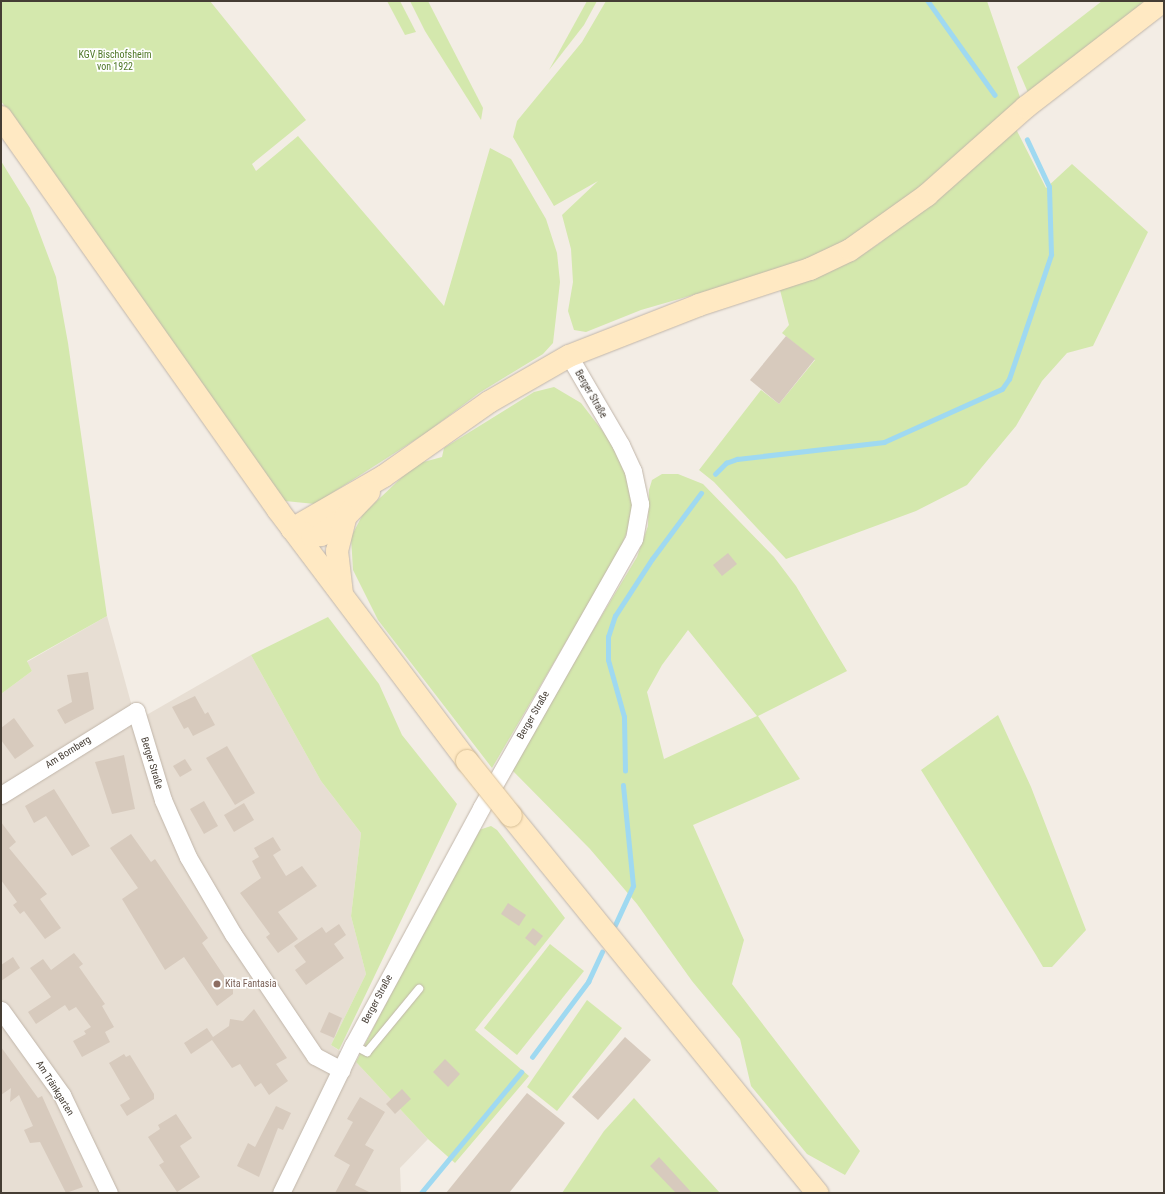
<!DOCTYPE html>
<meta charset="utf-8">
<style>
body{margin:0}
#map{position:relative;width:1165px;height:1194px;overflow:hidden;background:#f3ede5;font-family:"Roboto Condensed",sans-serif}
div>[style]{position:absolute}
.residential>*{inset:0;background:#e7ded3}
.green>*{inset:0;background:#d4e8ad}
.stream>*{height:4.5px;margin:-2.25px;padding:0 2.25px;transform-origin:2.25px;border-radius:2.25px;background:#9fd9f1}
.building>*{inset:0;background:#d7cabd}
.roads{filter:drop-shadow(0 0 1px #c1b6aa) drop-shadow(0 0 1px #c1b6aa)}
.lane>*{height:8px;margin:-4px;padding:0 4px;transform-origin:4px;border-radius:4px;background:#fff}
.street>*{height:17px;margin:-8.5px;padding:0 8.5px;transform-origin:8.5px;border-radius:8.5px;background:#fff}
.secondary>*{height:22px;margin:-11px;padding:0 11px;transform-origin:11px;border-radius:11px;background:#ffe9c3}
.bridges{filter:drop-shadow(0 0 1px #d7be96) drop-shadow(0 0 1px #d7be96)}
.secondary-bridge>*{height:22px;margin:-11px;padding:0 11px;transform-origin:11px;border-radius:11px;background:#ffe9c3}
.dots>*{width:11px;height:11px;translate:-50% -50%;box-sizing:border-box;border:2px solid #fff;border-radius:50%}
span{translate:-50% -50%;white-space:nowrap;text-align:center;line-height:1.15;-webkit-text-stroke:3.5px #fff;paint-order:stroke}
.park-label{font-size:10px;color:#4f7827}
.street-label{font-size:10px;color:#453d34}
.education-label{font-size:10px;color:#785e54}
.left{translate:0 -50%;text-align:left}
.frame{position:absolute;inset:0;border:2px solid #453d34;pointer-events:none}
</style>
<div id="map">
<div class="residential">
<i style="clip-path:polygon(107px 616px,136px 721px,251px 655px,321px 781px,361px 833px,351px 916px,366px 974px,331px 1045px,356px 1062px,428px 1139px,400px 1168px,401px 1193px,1px 1193px,1px 694px,32px 671px,27px 662px)"></i>
</div>
<div class="green">
<i style="clip-path:polygon(1px 1px,210px 1px,306px 120px,252px 164px,256px 171px,298px 136px,444px 306px,490px 148px,511px 159px,546px 219px,557px 253px,560px 282px,553px 343px,543px 354px,479px 393px,426px 433px,315px 504px,285px 501px,1px 101px)"></i>
<i style="clip-path:polygon(387px 1px,400px 1px,416px 32px,405px 35px)"></i>
<i style="clip-path:polygon(410px 1px,428px 1px,483px 108px,481px 120px,425px 31px)"></i>
<i style="clip-path:polygon(587px 1px,597px 1px,584px 25px,549px 70px)"></i>
<i style="clip-path:polygon(606px 1px,987px 1px,1022px 103px,893px 210px,867px 229px,807px 262px,641px 310px,586px 332px,574px 330px,568px 311px,573px 282px,571px 249px,562px 215px,598px 181px,554px 206px,513px 137px,517px 121px,582px 42px)"></i>
<i style="clip-path:polygon(1102px 1px,1151px 1px,1029px 95px,1017px 67px)"></i>
<i style="clip-path:polygon(1014px 125px,1046px 188px,1072px 164px,1148px 232px,1093px 346px,1067px 353px,1042px 381px,1016px 426px,967px 485px,916px 511px,786px 559px,714px 482px,699px 470px,761px 390px,779px 404px,815px 360px,782px 333px,789px 325px,780px 290px,856px 259px,881px 242px)"></i>
<i style="clip-path:polygon(1px 161px,30px 208px,56px 277px,68px 343px,107px 616px,27px 661px,32px 671px,1px 694px)"></i>
<i style="clip-path:polygon(554px 387px,581px 403px,615px 447px,623px 464px,633px 504px,630px 524px,620px 550px,492px 768px,378px 620px,353px 570px,351px 537px,363px 514px,416px 464px,442px 457px,444px 448px,534px 392px)"></i>
<i style="clip-path:polygon(evenodd,662px 474px,678px 474px,703px 484px,774px 557px,796px 586px,847px 671px,758px 716px,800px 779px,693px 825px,744px 940px,732px 984px,860px 1151px,845px 1175px,807px 1154px,751px 1086px,740px 1039px,692px 981px,637px 904px,590px 849px,510px 768px,637px 557px,648px 526px,649px 490px,652px 480px,662px 474px,688px 630px,757px 716px,664px 759px,647px 692px,662px 665px,688px 630px)"></i>
<i style="clip-path:polygon(328px 617px,379px 684px,402px 735px,457px 804px,339px 1050px,331px 1045px,366px 974px,351px 916px,361px 833px,321px 781px,251px 655px)"></i>
<i style="clip-path:polygon(998px 715px,1031px 787px,1086px 930px,1052px 967px,1043px 967px,1036px 955px,921px 770px)"></i>
<i style="clip-path:polygon(491px 826px,497px 830px,565px 918px,475px 1030px,529px 1076px,455px 1163px,428px 1139px,356px 1062px,470px 837px,476px 831px)"></i>
<i style="clip-path:polygon(550px 944px,584px 971px,517px 1055px,484px 1028px)"></i>
<i style="clip-path:polygon(587px 1000px,622px 1028px,557px 1111px,527px 1087px)"></i>
<i style="clip-path:polygon(634px 1098px,720px 1193px,562px 1193px,604px 1131px)"></i>
</div>
<div class="stream">
<i style="left:928px;top:1px;width:115px;rotate:54.5deg"></i>
<i style="left:715px;top:474px;width:16px;rotate:-45deg"></i>
<i style="left:726px;top:463px;width:12px;rotate:-20deg"></i>
<i style="left:737px;top:459px;width:148px;rotate:-6.6deg"></i>
<i style="left:884px;top:442px;width:129px;rotate:-24.2deg"></i>
<i style="left:1002px;top:389px;width:12px;rotate:-55deg"></i>
<i style="left:1009px;top:379px;width:131px;rotate:-71.3deg"></i>
<i style="left:1051px;top:255px;width:68px;rotate:-91.7deg"></i>
<i style="left:1049px;top:187px;width:52px;rotate:-115.1deg"></i>
<i style="left:625px;top:771px;width:54px;rotate:-91.1deg"></i>
<i style="left:624px;top:717px;width:59px;rotate:-105.7deg"></i>
<i style="left:608px;top:660px;width:23px;rotate:-90deg"></i>
<i style="left:608px;top:637px;width:22px;rotate:-72deg"></i>
<i style="left:615px;top:616px;width:68px;rotate:-57deg"></i>
<i style="left:652px;top:559px;width:82px;rotate:-53.4deg"></i>
<i style="left:615px;top:925px;width:43px;rotate:-65.2deg"></i>
<i style="left:633px;top:886px;width:101px;rotate:-95.7deg"></i>
<i style="left:532px;top:1057px;width:94px;rotate:-53.3deg"></i>
<i style="left:588px;top:982px;width:33px;rotate:-65deg"></i>
<i style="left:421px;top:1193px;width:157px;rotate:-50.4deg"></i>
</div>
<div class="building">
<i style="clip-path:polygon(786px 336px,815px 359px,779px 404px,750px 380px)"></i>
<i style="clip-path:polygon(728px 553px,737px 564px,722px 576px,713px 565px)"></i>
<i style="clip-path:polygon(88px 672px,94px 709px,65px 724px,57px 710px,72px 702px,67px 675px)"></i>
<i style="clip-path:polygon(195px 696px,205px 714px,208px 712px,215px 725px,193px 736px,188px 727px,184px 729px,172px 707px)"></i>
<i style="clip-path:polygon(14px 718px,34px 746px,15px 759px,1px 740px,1px 728px)"></i>
<i style="clip-path:polygon(227px 746px,255px 793px,235px 805px,206px 758px)"></i>
<i style="clip-path:polygon(124px 755px,135px 809px,112px 814px,95px 762px)"></i>
<i style="clip-path:polygon(185px 759px,192px 770px,180px 777px,173px 766px)"></i>
<i style="clip-path:polygon(54px 789px,90px 846px,72px 856px,46px 816px,34px 823px,25px 806px)"></i>
<i style="clip-path:polygon(204px 801px,218px 826px,204px 834px,190px 809px)"></i>
<i style="clip-path:polygon(244px 803px,254px 820px,234px 832px,224px 815px)"></i>
<i style="clip-path:polygon(1px 822px,16px 842px,9px 848px,47px 894px,40px 899px,61px 928px,45px 939px,24px 911px,20px 914px,13px 905px,17px 902px,1px 880px)"></i>
<i style="clip-path:polygon(131px 834px,151px 862px,155px 859px,208px 938px,202px 943px,233px 989px,233px 994px,217px 1006px,184px 957px,165px 970px,122px 899px,138px 888px,110px 848px)"></i>
<i style="clip-path:polygon(273px 837px,281px 850px,273px 855px,286px 876px,302px 866px,317px 886px,278px 912px,298px 939px,278px 953px,266px 937px,270px 934px,240px 893px,261px 878px,252px 861px,259px 857px,254px 848px)"></i>
<i style="clip-path:polygon(508px 903px,526px 915px,519px 926px,501px 914px)"></i>
<i style="clip-path:polygon(339px 924px,346px 935px,334px 944px,344px 958px,306px 985px,295px 970px,306px 962px,294px 946px,322px 927px,326px 933px)"></i>
<i style="clip-path:polygon(533px 928px,543px 936px,535px 946px,525px 938px)"></i>
<i style="clip-path:polygon(74px 953px,83px 964px,79px 967px,105px 1004px,102px 1006px,114px 1027px,105px 1032px,110px 1042px,82px 1057px,73px 1041px,86px 1034px,84px 1031px,91px 1027px,76px 1007px,69px 1011px,65px 1005px,36px 1024px,28px 1012px,51px 997px,30px 968px,43px 959px,51px 970px)"></i>
<i style="clip-path:polygon(13px 957px,20px 968px,1px 981px,1px 965px)"></i>
<i style="clip-path:polygon(254px 1009px,287px 1058px,276px 1064px,288px 1081px,269px 1095px,261px 1083px,255px 1087px,240px 1064px,232px 1068px,212px 1040px,191px 1054px,184px 1043px,207px 1028px,213px 1037px,229px 1026px,230px 1019px,243px 1021px)"></i>
<i style="clip-path:polygon(329px 1012px,342px 1018px,334px 1038px,320px 1032px)"></i>
<i style="clip-path:polygon(625px 1037px,651px 1060px,598px 1120px,572px 1097px)"></i>
<i style="clip-path:polygon(1px 1047px,38px 1098px,42px 1096px,83px 1187px,66px 1193px,40px 1142px,30px 1143px,24px 1130px,33px 1126px,19px 1095px,10px 1102px,11px 1088px,1px 1095px)"></i>
<i style="clip-path:polygon(124px 1054px,126px 1057px,130px 1055px,154px 1094px,154px 1099px,127px 1116px,120px 1105px,130px 1099px,109px 1063px)"></i>
<i style="clip-path:polygon(445px 1059px,460px 1074px,448px 1087px,433px 1072px)"></i>
<i style="clip-path:polygon(402px 1089px,411px 1099px,395px 1114px,386px 1104px)"></i>
<i style="clip-path:polygon(527px 1093px,565px 1123px,509px 1193px,446px 1193px)"></i>
<i style="clip-path:polygon(360px 1097px,385px 1112px,365px 1145px,374px 1150px,355px 1185px,371px 1193px,335px 1193px,350px 1165px,334px 1156px,353px 1122px,347px 1119px)"></i>
<i style="clip-path:polygon(276px 1106px,291px 1113px,283px 1130px,278px 1128px,259px 1177px,237px 1166px,248px 1143px,255px 1147px)"></i>
<i style="clip-path:polygon(176px 1114px,192px 1138px,180px 1146px,200px 1177px,177px 1192px,159px 1165px,164px 1162px,148px 1137px,160px 1129px,158px 1125px)"></i>
<i style="clip-path:polygon(659px 1157px,692px 1193px,676px 1193px,650px 1166px)"></i>
</div>
<div class="roads">
<div class="lane">
<i style="left:353px;top:1045px;width:16px;rotate:27deg"></i>
<i style="left:367px;top:1052px;width:82px;rotate:-50.5deg"></i>
</div>
<div class="street">
<i style="left:1px;top:795px;width:159px;rotate:-31.9deg"></i>
<i style="left:136px;top:711px;width:93px;rotate:73.1deg"></i>
<i style="left:163px;top:800px;width:62px;rotate:66.3deg"></i>
<i style="left:188px;top:857px;width:89px;rotate:59.7deg"></i>
<i style="left:233px;top:934px;width:147px;rotate:56.1deg"></i>
<i style="left:315px;top:1056px;width:30px;rotate:28deg"></i>
<i style="left:1px;top:1010px;width:105px;rotate:54.3deg"></i>
<i style="left:62px;top:1095px;width:109px;rotate:64.4deg"></i>
<i style="left:281px;top:1193px;width:165px;rotate:-64.1deg"></i>
<i style="left:353px;top:1045px;width:269px;rotate:-61.6deg"></i>
<i style="left:481px;top:808px;width:309px;rotate:-60.4deg"></i>
<i style="left:634px;top:539px;width:36px;rotate:-80deg"></i>
<i style="left:640px;top:504px;width:34px;rotate:-102deg"></i>
<i style="left:633px;top:471px;width:29px;rotate:-115deg"></i>
<i style="left:621px;top:445px;width:103px;rotate:-120.3deg"></i>
</div>
<div class="secondary">
<i style="left:1px;top:117px;width:481px;rotate:54.8deg"></i>
<i style="left:278px;top:510px;width:314px;rotate:53deg"></i>
<i style="left:292px;top:529px;width:106px;rotate:-29.9deg"></i>
<i style="left:384px;top:476px;width:128px;rotate:-35.2deg"></i>
<i style="left:489px;top:402px;width:92px;rotate:-29.9deg"></i>
<i style="left:569px;top:356px;width:140px;rotate:-21.4deg"></i>
<i style="left:699px;top:305px;width:117px;rotate:-18deg"></i>
<i style="left:810px;top:269px;width:44px;rotate:-25.4deg"></i>
<i style="left:850px;top:250px;width:95px;rotate:-35.5deg"></i>
<i style="left:927px;top:195px;width:132px;rotate:-41.6deg"></i>
<i style="left:1026px;top:107px;width:173px;rotate:-37.7deg"></i>
<i style="left:292px;top:529px;width:21px;rotate:19deg"></i>
<i style="left:312px;top:536px;width:9px;rotate:-6deg"></i>
<i style="left:321px;top:535px;width:31px;rotate:-37deg"></i>
<i style="left:346px;top:516px;width:33px;rotate:-46deg"></i>
<i style="left:342px;top:594px;width:43px;rotate:-96.6deg"></i>
<i style="left:337px;top:551px;width:36px;rotate:-76deg"></i>
<i style="left:511px;top:816px;width:486px;rotate:50.9deg"></i>
</div>
</div>
<div class="bridges">
<div class="secondary-bridge">
<i style="left:467px;top:761px;width:70px;rotate:51.3deg"></i>
</div>
</div>
<div class="dots">
<i style="left:217px;top:984px;background:#8d6e63"></i>
</div>
<div class="park-label">
<span style="left:115px;top:60px">KGV Bischofsheim<br>von 1922</span>
</div>
<div class="street-label">
<span style="left:591px;top:394px;rotate:60deg">Berger Straße</span>
<span style="left:533px;top:715px;rotate:-60deg">Berger Straße</span>
<span style="left:68px;top:752px;rotate:-32deg">Am Bornberg</span>
<span style="left:152px;top:763px;rotate:73deg">Berger Straße</span>
<span style="left:377px;top:999px;rotate:-62deg">Berger Straße</span>
<span style="left:55px;top:1088px;rotate:58deg">Am Tränkgarten</span>
</div>
<div class="education-label">
<span class="left" style="left:225px;top:984px">Kita Fantasia</span>
</div>
<div class="frame"></div>
</div>
